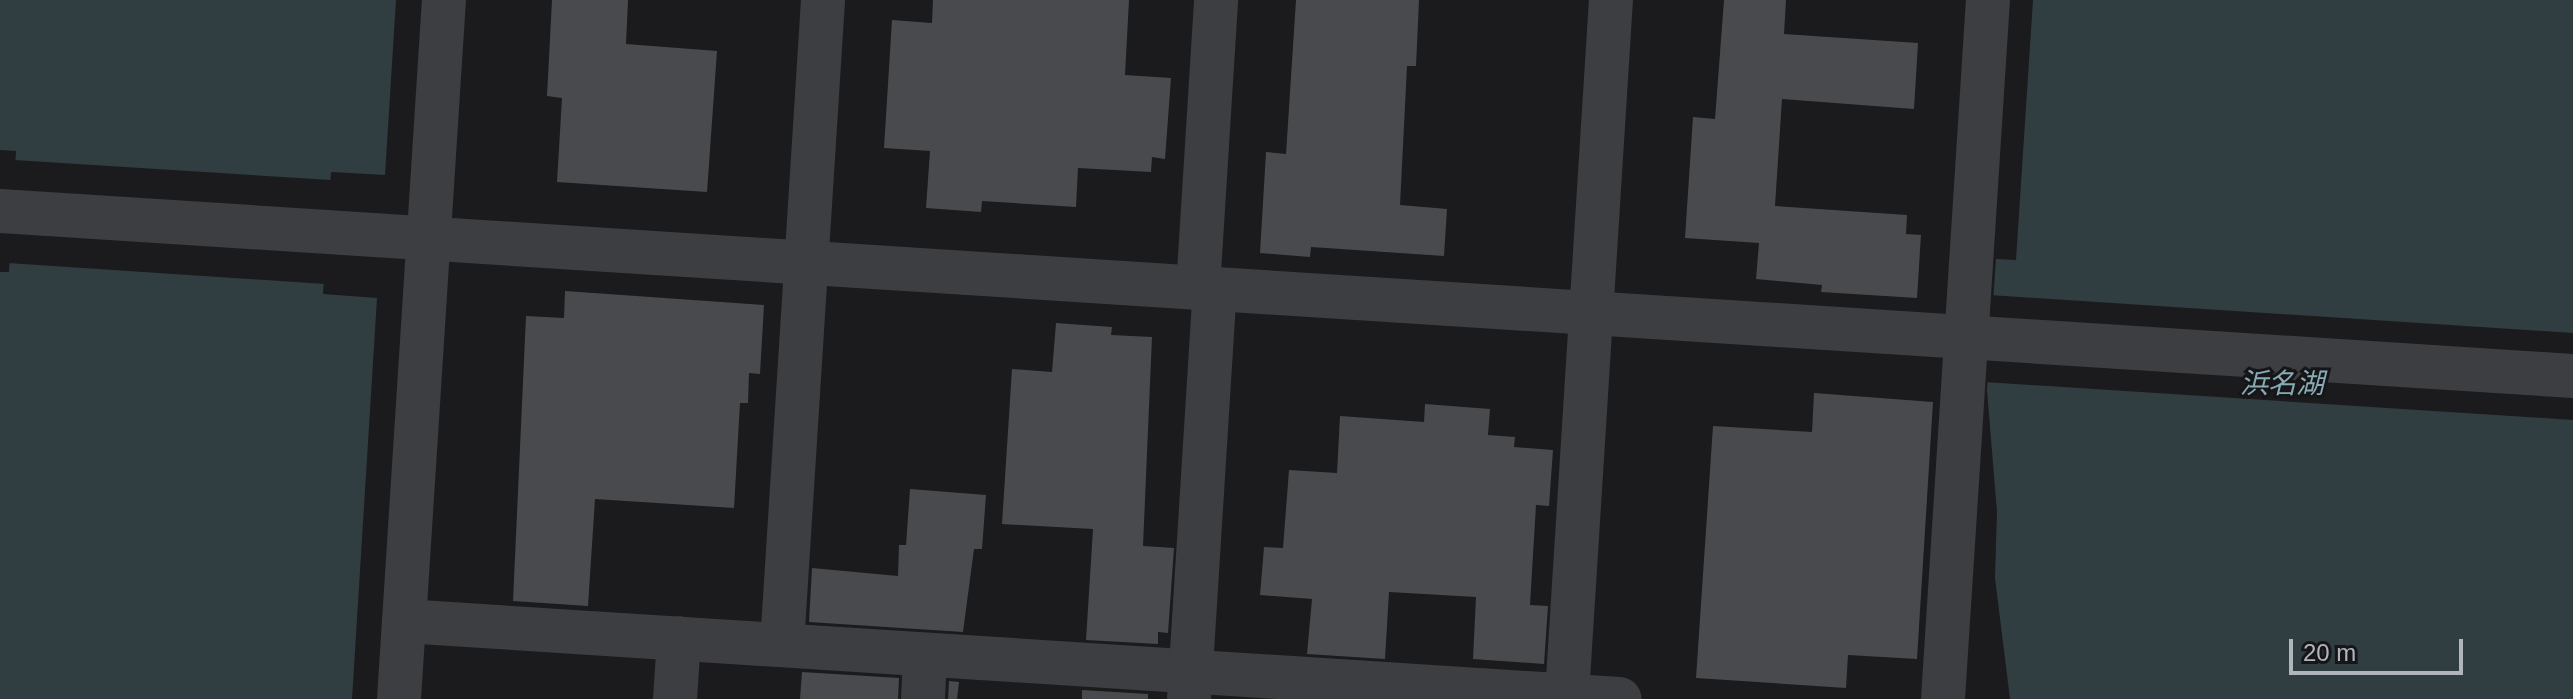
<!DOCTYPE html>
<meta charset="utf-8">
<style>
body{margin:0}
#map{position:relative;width:2573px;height:699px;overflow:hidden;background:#1b1b1d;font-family:Arial,"Noto Sans JP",sans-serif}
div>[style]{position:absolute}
.water>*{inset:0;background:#313e41}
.pier>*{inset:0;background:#1b1b1d}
.building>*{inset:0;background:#484a4d}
.minor>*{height:44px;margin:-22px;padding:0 22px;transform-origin:22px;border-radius:22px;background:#3c3e42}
.tertiary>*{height:44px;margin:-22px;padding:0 22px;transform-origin:22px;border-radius:22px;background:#3c3e42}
span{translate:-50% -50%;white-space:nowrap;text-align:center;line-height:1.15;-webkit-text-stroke:6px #161618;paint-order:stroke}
.water-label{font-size:28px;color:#87aab5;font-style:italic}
.scale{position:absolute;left:2289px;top:639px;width:174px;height:36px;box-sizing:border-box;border:4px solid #aeb6bc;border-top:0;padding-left:10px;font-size:24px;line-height:28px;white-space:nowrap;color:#aeb6bc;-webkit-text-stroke:6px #161618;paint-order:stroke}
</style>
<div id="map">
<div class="water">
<i style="clip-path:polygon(0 0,396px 0,385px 175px,331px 172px,323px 294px,377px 298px,352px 699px,0 699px,0 272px,9px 272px,16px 151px,0 150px)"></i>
<i style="clip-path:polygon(2033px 0,2573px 0,2573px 699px,2010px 699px,1995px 578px,1997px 512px,1987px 390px,1996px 259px,2016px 260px)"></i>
</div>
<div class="pier">
<i style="clip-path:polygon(14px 160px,331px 180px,325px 284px,8px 263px)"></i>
<i style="clip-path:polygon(1989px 295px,2573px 333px,2573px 420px,1984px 382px)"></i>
</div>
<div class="building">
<i style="clip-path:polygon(552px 0,628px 0,626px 44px,717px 51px,707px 192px,557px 182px,562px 98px,547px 96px)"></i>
<i style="clip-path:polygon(933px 0,1129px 0,1125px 75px,1171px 78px,1165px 159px,1152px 157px,1151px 172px,1078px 168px,1076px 207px,982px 201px,981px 212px,926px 208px,930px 151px,884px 148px,892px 20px,932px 23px)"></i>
<i style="clip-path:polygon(1296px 0,1419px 0,1416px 66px,1407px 66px,1400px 205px,1447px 209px,1444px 256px,1311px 247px,1310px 257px,1260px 253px,1266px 152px,1286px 154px)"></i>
<i style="clip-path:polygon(1724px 0,1786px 0,1784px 34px,1918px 43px,1914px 109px,1782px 99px,1775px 206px,1907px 215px,1906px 234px,1921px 235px,1917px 298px,1821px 292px,1822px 285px,1756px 279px,1759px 243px,1685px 238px,1693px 117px,1715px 119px)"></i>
<i style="clip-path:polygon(565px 291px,764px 305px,760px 374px,749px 373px,748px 403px,740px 403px,734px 508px,595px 499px,588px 606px,513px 601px,526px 316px,564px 318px)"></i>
<i style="clip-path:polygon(1056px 323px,1112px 327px,1111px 335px,1152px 337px,1143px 546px,1174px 548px,1168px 633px,1158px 632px,1158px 644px,1086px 640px,1093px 529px,1002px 524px,1012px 369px,1052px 372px)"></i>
<i style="clip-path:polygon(1814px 393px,1933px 402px,1917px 659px,1848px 655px,1846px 688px,1696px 678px,1713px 426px,1812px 432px)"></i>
<i style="clip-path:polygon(1425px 404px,1490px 409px,1488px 435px,1515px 437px,1514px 447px,1553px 450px,1549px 506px,1536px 505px,1530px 605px,1548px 606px,1544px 664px,1473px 659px,1476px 597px,1389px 592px,1385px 659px,1307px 654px,1312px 599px,1260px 595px,1264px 547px,1283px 548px,1289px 470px,1337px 473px,1340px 416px,1424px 422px)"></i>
<i style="clip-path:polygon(910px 489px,986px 495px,982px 549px,974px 549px,963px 632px,809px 622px,812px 568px,898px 576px,899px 545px,906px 545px)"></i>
<i style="clip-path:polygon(802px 672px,899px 678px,898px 699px,800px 699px)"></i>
<i style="clip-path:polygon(949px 681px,959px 682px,957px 699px,948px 699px)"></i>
<i style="clip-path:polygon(1082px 690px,1148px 694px,1148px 699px,1082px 699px)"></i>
</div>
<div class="minor">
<i style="left:404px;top:621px;width:1218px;rotate:3.67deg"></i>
<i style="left:782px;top:645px;width:646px;rotate:-86.36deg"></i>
<i style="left:1567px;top:695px;width:696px;rotate:-86.38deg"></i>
<i style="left:399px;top:699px;width:700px;rotate:-86.32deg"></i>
<i style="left:675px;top:699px;width:61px;rotate:-86.2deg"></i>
<i style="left:923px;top:699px;width:44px;rotate:-87.4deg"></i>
<i style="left:1189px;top:699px;width:411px;rotate:-86.4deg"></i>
<i style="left:1943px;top:699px;width:700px;rotate:-86.32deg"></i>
</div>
<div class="tertiary">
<i style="left:0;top:211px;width:2578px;rotate:3.67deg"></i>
<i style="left:1198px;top:288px;width:289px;rotate:-86.4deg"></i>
</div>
<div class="water-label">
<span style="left:2282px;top:384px">浜名湖</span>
</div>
<div class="scale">20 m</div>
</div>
